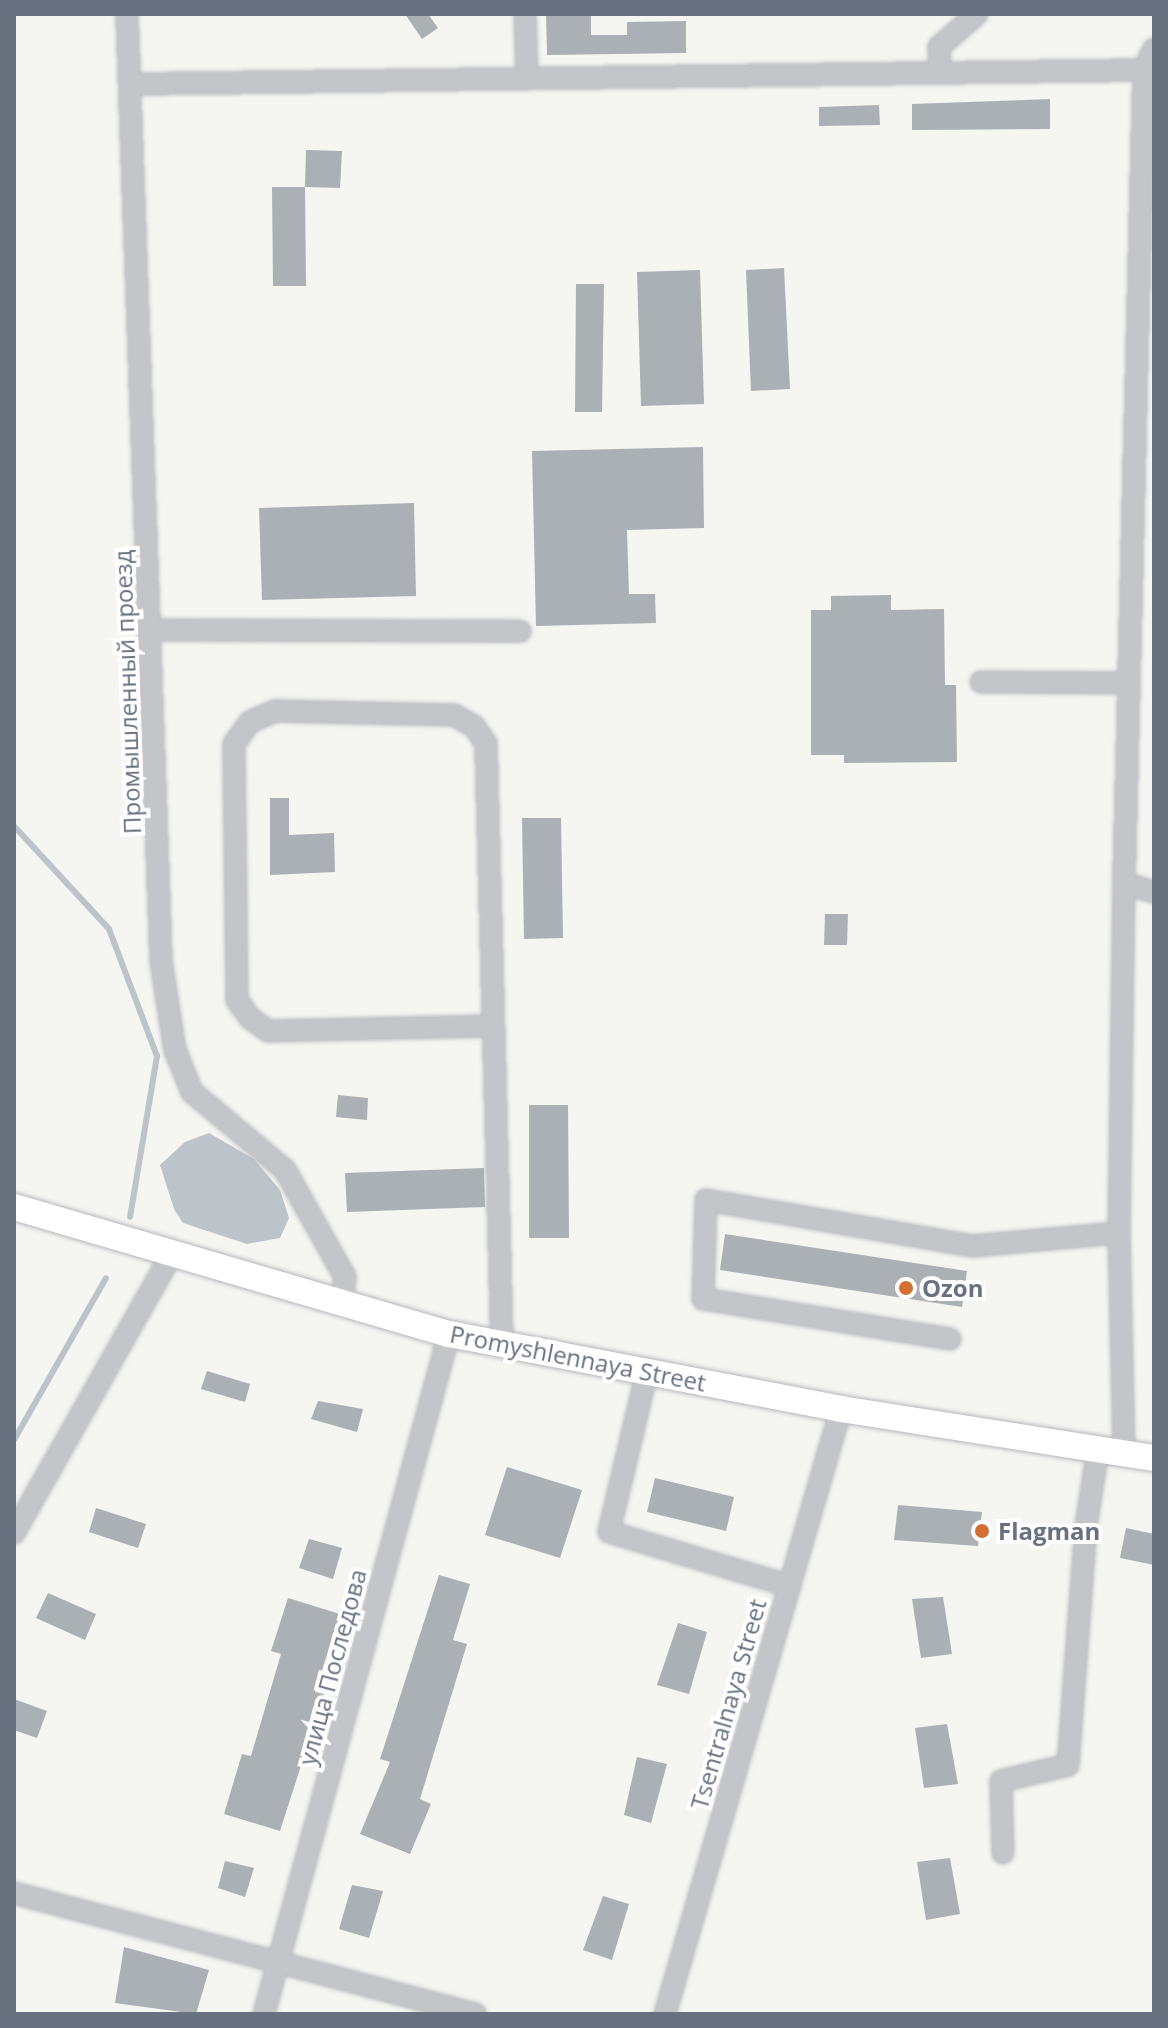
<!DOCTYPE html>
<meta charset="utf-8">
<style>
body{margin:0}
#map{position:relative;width:1168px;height:2028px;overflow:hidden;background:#f5f5f2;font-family:"Open Sans",sans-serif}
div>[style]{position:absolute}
.water>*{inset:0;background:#bdc4c9}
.stream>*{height:6px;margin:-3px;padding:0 3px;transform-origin:3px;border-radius:3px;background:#bdc4c9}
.building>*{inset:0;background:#abb0b5}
.roads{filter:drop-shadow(0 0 2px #b6b8bc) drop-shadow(0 0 2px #b6b8bc)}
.minor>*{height:20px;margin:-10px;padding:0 10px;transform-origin:10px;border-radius:10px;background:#c3c5c9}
.major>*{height:26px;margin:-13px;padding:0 13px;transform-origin:13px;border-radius:13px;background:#fff}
.dots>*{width:22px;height:22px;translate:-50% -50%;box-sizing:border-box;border:4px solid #fff;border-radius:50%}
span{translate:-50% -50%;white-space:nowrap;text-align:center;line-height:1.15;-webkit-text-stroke:8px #fff;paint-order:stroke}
.street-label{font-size:24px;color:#677180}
.poi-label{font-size:24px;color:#677180;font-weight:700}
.left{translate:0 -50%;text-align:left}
.frame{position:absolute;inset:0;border:16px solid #677180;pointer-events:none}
</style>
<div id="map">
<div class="water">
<i style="clip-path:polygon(209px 1133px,254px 1159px,280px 1190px,289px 1218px,280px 1238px,247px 1244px,183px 1223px,174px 1209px,160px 1165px,185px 1142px)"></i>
</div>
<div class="stream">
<i style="left:14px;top:826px;width:140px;rotate:47.3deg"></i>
<i style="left:109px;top:929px;width:136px;rotate:69.3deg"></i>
<i style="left:157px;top:1056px;width:163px;rotate:99.5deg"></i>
<i style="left:14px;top:1440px;width:186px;rotate:-60.4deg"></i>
</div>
<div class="building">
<i style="clip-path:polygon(405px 14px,428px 14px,438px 28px,422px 39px)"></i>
<i style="clip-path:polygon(546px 14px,591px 14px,591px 35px,627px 35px,627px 22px,686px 21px,686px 53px,547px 55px)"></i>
<i style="clip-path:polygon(1050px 99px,1050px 129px,912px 130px,912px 104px)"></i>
<i style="clip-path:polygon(879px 105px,880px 125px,819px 126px,819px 107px)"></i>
<i style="clip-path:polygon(306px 150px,342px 151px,340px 188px,305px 187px)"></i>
<i style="clip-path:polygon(272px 187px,305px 187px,306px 286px,273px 286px)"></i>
<i style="clip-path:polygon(784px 268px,790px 389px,751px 391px,746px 270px)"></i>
<i style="clip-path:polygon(700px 270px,704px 404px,641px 406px,637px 272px)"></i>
<i style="clip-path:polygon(576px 284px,604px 284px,602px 412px,575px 412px)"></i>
<i style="clip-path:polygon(703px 447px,704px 528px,627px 530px,629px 594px,655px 594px,656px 623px,536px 626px,532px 451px)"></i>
<i style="clip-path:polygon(414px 503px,416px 596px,262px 600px,259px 508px)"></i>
<i style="clip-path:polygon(891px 595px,891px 610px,944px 609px,945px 685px,956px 685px,957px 762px,844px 763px,844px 755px,811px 755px,811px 610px,831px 610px,831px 596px)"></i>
<i style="clip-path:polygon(270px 798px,289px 798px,289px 835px,334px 833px,335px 872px,270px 875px)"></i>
<i style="clip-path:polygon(522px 818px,561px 818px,563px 938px,524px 939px)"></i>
<i style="clip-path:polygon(825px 914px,848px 914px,847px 945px,824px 945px)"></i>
<i style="clip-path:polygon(338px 1095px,368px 1098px,367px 1120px,336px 1117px)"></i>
<i style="clip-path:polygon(529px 1105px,568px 1105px,569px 1238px,529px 1238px)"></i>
<i style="clip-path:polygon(484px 1168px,485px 1207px,347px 1212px,345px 1173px)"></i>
<i style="clip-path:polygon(725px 1234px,967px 1271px,962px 1307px,720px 1270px)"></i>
<i style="clip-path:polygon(207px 1371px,250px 1384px,245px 1402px,201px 1389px)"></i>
<i style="clip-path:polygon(318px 1401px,363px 1409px,357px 1432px,311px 1419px)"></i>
<i style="clip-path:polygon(507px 1467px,582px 1490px,560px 1558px,485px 1535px)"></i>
<i style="clip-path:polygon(655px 1478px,734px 1497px,726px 1531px,647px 1512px)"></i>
<i style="clip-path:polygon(898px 1505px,982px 1512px,978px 1546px,894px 1540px)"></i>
<i style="clip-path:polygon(96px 1508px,146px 1524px,138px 1548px,89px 1532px)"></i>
<i style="clip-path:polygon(1126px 1528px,1154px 1534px,1154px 1565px,1120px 1558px)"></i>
<i style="clip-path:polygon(309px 1539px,342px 1548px,333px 1579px,299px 1568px)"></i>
<i style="clip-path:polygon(439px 1575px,470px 1584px,453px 1640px,467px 1644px,420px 1799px,431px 1804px,410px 1854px,360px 1834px,390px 1762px,380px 1759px)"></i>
<i style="clip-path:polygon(48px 1593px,96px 1614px,85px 1640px,36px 1618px)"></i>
<i style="clip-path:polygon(943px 1597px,952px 1654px,921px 1658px,912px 1599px)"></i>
<i style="clip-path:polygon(288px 1598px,340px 1614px,315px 1692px,324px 1694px,280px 1831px,224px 1814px,242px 1754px,251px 1756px,281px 1654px,271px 1651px)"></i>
<i style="clip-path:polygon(678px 1623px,707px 1632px,689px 1694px,657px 1685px)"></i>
<i style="clip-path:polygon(14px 1699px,47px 1711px,37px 1738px,14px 1730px)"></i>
<i style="clip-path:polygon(947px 1724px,958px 1784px,924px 1788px,915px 1728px)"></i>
<i style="clip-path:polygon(637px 1757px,667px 1764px,651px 1823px,624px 1815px)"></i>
<i style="clip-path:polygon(950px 1858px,960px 1914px,926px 1920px,917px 1862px)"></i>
<i style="clip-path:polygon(225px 1861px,254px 1868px,245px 1897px,218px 1888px)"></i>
<i style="clip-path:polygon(352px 1885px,383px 1891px,369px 1938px,339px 1929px)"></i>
<i style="clip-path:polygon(603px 1896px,629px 1904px,612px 1960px,583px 1950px)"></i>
<i style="clip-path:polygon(124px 1947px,209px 1970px,196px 2014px,115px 2003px)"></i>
</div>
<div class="roads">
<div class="minor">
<i style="left:127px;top:14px;width:948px;rotate:87.94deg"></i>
<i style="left:161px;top:961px;width:90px;rotate:81.1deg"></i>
<i style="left:175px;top:1050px;width:45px;rotate:68deg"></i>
<i style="left:192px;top:1092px;width:121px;rotate:40deg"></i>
<i style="left:285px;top:1170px;width:123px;rotate:60.7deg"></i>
<i style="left:345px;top:1277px;width:27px;rotate:96deg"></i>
<i style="left:525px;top:14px;width:65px;rotate:88.2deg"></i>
<i style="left:940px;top:73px;width:26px;rotate:-92deg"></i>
<i style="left:939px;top:47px;width:50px;rotate:-41deg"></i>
<i style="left:133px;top:84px;width:1011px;rotate:-0.79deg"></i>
<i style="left:151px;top:630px;width:369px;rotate:0.2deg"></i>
<i style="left:981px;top:682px;width:148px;rotate:0.4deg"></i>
<i style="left:1124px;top:883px;width:31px;rotate:17deg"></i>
<i style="left:493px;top:1026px;width:225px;rotate:178.7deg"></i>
<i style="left:268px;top:1031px;width:22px;rotate:-144deg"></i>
<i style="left:250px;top:1018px;width:22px;rotate:-126deg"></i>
<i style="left:237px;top:1000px;width:256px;rotate:-90.7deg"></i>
<i style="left:234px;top:744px;width:27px;rotate:-54deg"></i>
<i style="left:250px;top:722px;width:27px;rotate:-24deg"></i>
<i style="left:275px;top:711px;width:179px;rotate:1.3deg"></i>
<i style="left:454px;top:715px;width:23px;rotate:29deg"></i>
<i style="left:474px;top:726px;width:22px;rotate:56deg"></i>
<i style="left:486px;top:744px;width:600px;rotate:88.47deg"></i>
<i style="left:950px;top:1339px;width:250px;rotate:-170.8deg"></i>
<i style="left:703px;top:1299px;width:99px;rotate:-88.3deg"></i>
<i style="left:706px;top:1200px;width:270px;rotate:9.8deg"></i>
<i style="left:972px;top:1246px;width:148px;rotate:-5.1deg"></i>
<i style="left:647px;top:1372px;width:164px;rotate:103.4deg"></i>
<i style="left:609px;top:1532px;width:189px;rotate:16.6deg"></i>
<i style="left:1124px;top:1453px;width:220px;rotate:-91.3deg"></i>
<i style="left:1119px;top:1233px;width:350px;rotate:-89.2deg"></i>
<i style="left:1124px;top:883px;width:813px;rotate:-88.59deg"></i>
<i style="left:1144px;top:70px;width:23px;rotate:-65deg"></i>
<i style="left:14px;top:1533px;width:321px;rotate:-60.5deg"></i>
<i style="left:1003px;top:1853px;width:72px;rotate:-91.6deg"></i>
<i style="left:1001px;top:1781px;width:69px;rotate:-13.4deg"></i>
<i style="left:1068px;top:1765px;width:240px;rotate:-85.7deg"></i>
<i style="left:1086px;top:1526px;width:78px;rotate:-81.1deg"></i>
<i style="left:14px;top:1893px;width:477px;rotate:14.7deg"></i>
<i style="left:264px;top:2014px;width:705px;rotate:-74.78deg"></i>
<i style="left:665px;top:2014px;width:630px;rotate:-73.78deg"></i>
</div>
<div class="major">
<i style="left:14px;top:1207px;width:453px;rotate:16.3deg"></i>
<i style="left:449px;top:1334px;width:399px;rotate:10.8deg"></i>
<i style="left:841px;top:1409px;width:317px;rotate:8.9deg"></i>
</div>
</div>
<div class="dots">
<i style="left:906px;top:1288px;background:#d46f33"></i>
<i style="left:982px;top:1531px;background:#d46f33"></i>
</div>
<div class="street-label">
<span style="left:127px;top:692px;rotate:-92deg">Промышленный проезд</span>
<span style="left:578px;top:1358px;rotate:11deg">Promyshlennaya Street</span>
<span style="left:332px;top:1667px;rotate:-75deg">улица Последова</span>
<span style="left:728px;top:1704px;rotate:-74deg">Tsentralnaya Street</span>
</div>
<div class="poi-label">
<span class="left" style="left:922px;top:1288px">Ozon</span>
<span class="left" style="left:998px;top:1531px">Flagman</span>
</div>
<div class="frame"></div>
</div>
